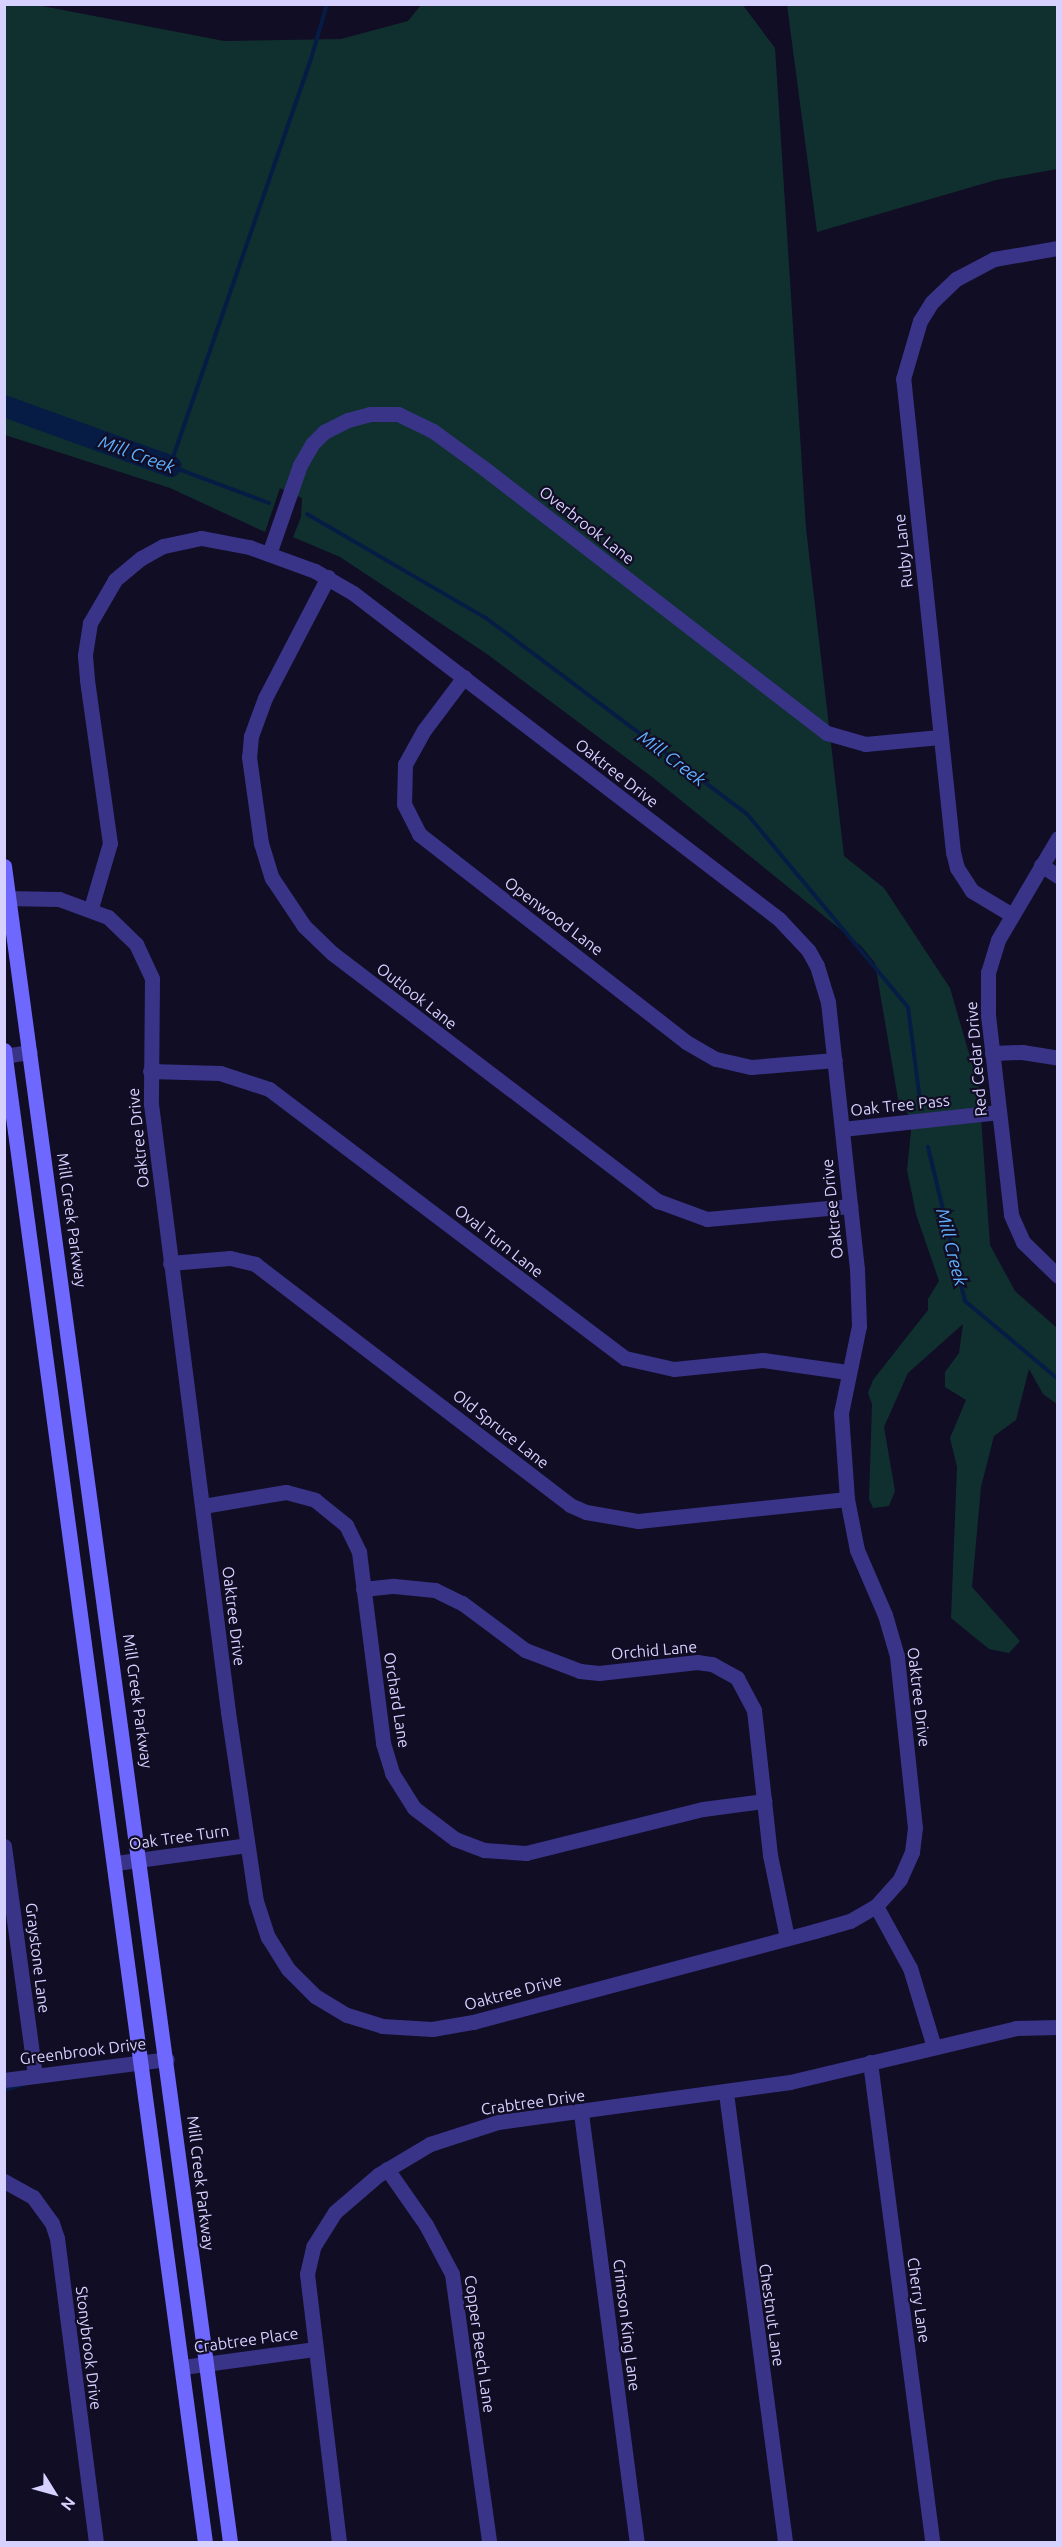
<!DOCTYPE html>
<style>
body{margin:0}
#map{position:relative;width:1062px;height:2547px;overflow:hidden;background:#110d25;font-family:Ubuntu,sans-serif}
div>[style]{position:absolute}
.green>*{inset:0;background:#0f302f}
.stream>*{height:4px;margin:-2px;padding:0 2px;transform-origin:2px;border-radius:2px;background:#061c45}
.river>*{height:22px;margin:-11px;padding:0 11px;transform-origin:11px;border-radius:11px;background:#061c45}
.minor>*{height:15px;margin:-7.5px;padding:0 7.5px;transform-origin:7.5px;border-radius:7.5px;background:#393488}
.secondary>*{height:15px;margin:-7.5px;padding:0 7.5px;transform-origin:7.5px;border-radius:7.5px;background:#6f68ff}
span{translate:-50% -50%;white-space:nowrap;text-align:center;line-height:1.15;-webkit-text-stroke:4.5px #110d25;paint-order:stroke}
.street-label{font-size:16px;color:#d7d1ff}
.water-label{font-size:18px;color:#5fb1ff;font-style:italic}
.frame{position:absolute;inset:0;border:6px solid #d7d1ff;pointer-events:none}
.north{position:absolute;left:24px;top:2463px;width:60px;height:60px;-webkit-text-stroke:4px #110d25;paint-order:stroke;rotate:127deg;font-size:16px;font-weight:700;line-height:24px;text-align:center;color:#d7d1ff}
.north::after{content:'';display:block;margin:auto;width:21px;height:27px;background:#d7d1ff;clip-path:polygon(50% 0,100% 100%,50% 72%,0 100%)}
</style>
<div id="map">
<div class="green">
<i style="clip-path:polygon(742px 4px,775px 48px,806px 528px,844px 856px,884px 888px,950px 988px,979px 1088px,990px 1245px,1015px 1291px,1057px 1328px,1057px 1404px,1043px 1394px,1029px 1369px,1016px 1420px,994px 1436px,981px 1487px,972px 1587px,1020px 1641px,1009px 1653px,989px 1649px,951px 1618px,957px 1467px,950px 1438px,966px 1400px,945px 1387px,945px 1372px,959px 1353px,963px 1324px,908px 1373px,884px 1427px,895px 1491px,889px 1506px,873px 1508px,869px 1499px,872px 1404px,868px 1393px,873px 1380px,928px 1310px,928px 1299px,939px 1281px,916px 1214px,907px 1170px,911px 1131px,908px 1114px,898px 1099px,875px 963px,861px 946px,652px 777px,487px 654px,340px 557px,293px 537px,301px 517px,302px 498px,280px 488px,265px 532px,170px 488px,5px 435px,5px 5px,37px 5px,224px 41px,341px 39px,408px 21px,421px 5px)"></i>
<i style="clip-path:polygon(787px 5px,1057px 5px,1057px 169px,996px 180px,817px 232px)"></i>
</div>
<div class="stream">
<i style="left:269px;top:503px;width:106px;rotate:-159.5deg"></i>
<i style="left:170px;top:466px;width:431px;rotate:-70.9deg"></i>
<i style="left:311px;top:59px;width:57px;rotate:-73.8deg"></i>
<i style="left:307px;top:514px;width:207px;rotate:30.2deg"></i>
<i style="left:486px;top:618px;width:326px;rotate:36.9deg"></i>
<i style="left:747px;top:814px;width:251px;rotate:50.2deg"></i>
<i style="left:908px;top:1007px;width:95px;rotate:82.7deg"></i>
<i style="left:928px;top:1147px;width:158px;rotate:76.5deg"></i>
<i style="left:965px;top:1301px;width:121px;rotate:40deg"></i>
<i style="left:4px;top:2090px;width:22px;rotate:-16deg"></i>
</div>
<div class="river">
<i style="left:4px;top:406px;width:177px;rotate:19.9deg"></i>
</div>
<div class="minor">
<i style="left:269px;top:554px;width:94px;rotate:-70.8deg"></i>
<i style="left:300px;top:465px;width:24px;rotate:-60deg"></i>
<i style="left:312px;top:444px;width:17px;rotate:-45deg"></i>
<i style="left:324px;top:432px;width:27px;rotate:-27deg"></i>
<i style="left:348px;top:420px;width:23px;rotate:-15deg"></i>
<i style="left:370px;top:414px;width:28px"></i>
<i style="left:398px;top:414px;width:39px;rotate:26deg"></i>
<i style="left:433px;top:431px;width:64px;rotate:36.2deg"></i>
<i style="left:485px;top:469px;width:432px;rotate:37.7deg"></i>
<i style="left:827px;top:733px;width:40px;rotate:16deg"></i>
<i style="left:865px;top:744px;width:75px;rotate:-5.3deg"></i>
<i style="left:328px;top:577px;width:136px;rotate:117.5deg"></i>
<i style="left:265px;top:698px;width:40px;rotate:110.2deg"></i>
<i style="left:251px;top:736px;width:21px;rotate:95deg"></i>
<i style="left:249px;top:757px;width:87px;rotate:82.1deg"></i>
<i style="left:261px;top:843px;width:37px;rotate:73deg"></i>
<i style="left:272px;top:878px;width:58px;rotate:56.3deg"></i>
<i style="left:304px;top:926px;width:39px;rotate:44deg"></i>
<i style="left:332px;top:953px;width:410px;rotate:37.3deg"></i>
<i style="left:658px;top:1201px;width:52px;rotate:20.2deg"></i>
<i style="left:707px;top:1219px;width:144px;rotate:-5.2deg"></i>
<i style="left:464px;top:677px;width:66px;rotate:127deg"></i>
<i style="left:424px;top:730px;width:39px;rotate:119deg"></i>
<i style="left:405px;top:764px;width:40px;rotate:91.4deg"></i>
<i style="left:404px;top:804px;width:34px;rotate:63deg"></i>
<i style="left:419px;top:834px;width:338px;rotate:37.9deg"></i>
<i style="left:686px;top:1042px;width:34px;rotate:30deg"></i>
<i style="left:716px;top:1059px;width:36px;rotate:13deg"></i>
<i style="left:751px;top:1067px;width:84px;rotate:-4.8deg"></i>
<i style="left:1058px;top:838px;width:118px;rotate:120.5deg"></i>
<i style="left:998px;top:940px;width:34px;rotate:107deg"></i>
<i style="left:988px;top:972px;width:43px;rotate:90deg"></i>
<i style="left:988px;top:1015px;width:201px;rotate:83.4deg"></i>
<i style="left:1011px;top:1215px;width:30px;rotate:66deg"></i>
<i style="left:1023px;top:1242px;width:49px;rotate:44.2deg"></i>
<i style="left:1041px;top:865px;width:20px;rotate:33deg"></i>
<i style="left:4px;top:898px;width:55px;rotate:1deg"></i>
<i style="left:59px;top:899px;width:52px;rotate:20.2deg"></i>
<i style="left:108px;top:917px;width:39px;rotate:44deg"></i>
<i style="left:136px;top:944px;width:38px;rotate:65deg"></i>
<i style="left:152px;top:979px;width:125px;rotate:90.5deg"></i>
<i style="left:151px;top:1104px;width:613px;rotate:82.78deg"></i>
<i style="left:228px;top:1712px;width:191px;rotate:81.6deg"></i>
<i style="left:256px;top:1901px;width:38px;rotate:72deg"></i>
<i style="left:268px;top:1937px;width:38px;rotate:58deg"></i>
<i style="left:288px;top:1969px;width:38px;rotate:45deg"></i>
<i style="left:315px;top:1996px;width:37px;rotate:31deg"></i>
<i style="left:347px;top:2015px;width:37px;rotate:17deg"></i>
<i style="left:382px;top:2026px;width:50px;rotate:3.4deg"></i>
<i style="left:432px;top:2029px;width:42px;rotate:-9.7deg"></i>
<i style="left:473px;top:2022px;width:354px;rotate:-14.9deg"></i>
<i style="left:815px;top:1931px;width:36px;rotate:-16deg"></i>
<i style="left:850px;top:1921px;width:30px;rotate:-30deg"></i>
<i style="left:876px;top:1906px;width:36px;rotate:-48deg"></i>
<i style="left:900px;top:1879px;width:30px;rotate:-66deg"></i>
<i style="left:912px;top:1852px;width:24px;rotate:-83deg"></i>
<i style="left:915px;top:1828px;width:173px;rotate:-96deg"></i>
<i style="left:897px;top:1656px;width:43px;rotate:-106.3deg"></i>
<i style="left:885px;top:1615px;width:71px;rotate:-113.3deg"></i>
<i style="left:857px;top:1550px;width:52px;rotate:-101.1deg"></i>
<i style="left:847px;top:1499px;width:86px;rotate:-94deg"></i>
<i style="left:841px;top:1413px;width:89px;rotate:-78.3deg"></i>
<i style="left:859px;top:1326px;width:57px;rotate:-92deg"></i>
<i style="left:857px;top:1269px;width:269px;rotate:-96.2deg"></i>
<i style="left:828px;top:1002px;width:38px;rotate:-107deg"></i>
<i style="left:817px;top:966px;width:18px;rotate:-119deg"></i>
<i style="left:808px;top:950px;width:42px;rotate:-133.1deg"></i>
<i style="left:779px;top:919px;width:536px;rotate:-142.57deg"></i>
<i style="left:353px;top:593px;width:44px;rotate:-149.9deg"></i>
<i style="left:315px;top:571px;width:70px;rotate:-160deg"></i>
<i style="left:249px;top:547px;width:49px;rotate:-169.4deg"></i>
<i style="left:201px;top:538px;width:39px;rotate:168deg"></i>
<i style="left:163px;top:546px;width:25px;rotate:151deg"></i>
<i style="left:141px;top:558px;width:34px;rotate:140deg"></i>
<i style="left:115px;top:580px;width:50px;rotate:120.2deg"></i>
<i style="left:90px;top:623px;width:33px;rotate:99deg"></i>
<i style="left:85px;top:656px;width:24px;rotate:85deg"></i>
<i style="left:87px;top:680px;width:165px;rotate:82deg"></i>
<i style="left:110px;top:843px;width:68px;rotate:106.3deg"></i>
<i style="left:1012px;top:915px;width:47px;rotate:-149deg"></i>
<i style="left:972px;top:891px;width:27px;rotate:-123deg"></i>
<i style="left:957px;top:868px;width:16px;rotate:-104deg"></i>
<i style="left:953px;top:852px;width:476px;rotate:-96deg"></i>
<i style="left:903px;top:379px;width:60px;rotate:-73.7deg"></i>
<i style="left:920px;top:321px;width:22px;rotate:-58deg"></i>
<i style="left:932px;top:302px;width:33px;rotate:-44deg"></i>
<i style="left:956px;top:279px;width:43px;rotate:-27.8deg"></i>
<i style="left:994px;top:259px;width:65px;rotate:-9.8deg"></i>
<i style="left:992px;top:1053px;width:30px;rotate:-2deg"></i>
<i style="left:1022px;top:1052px;width:36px;rotate:9deg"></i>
<i style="left:4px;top:1056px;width:26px;rotate:-9deg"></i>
<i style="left:150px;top:1071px;width:70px;rotate:1.6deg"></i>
<i style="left:220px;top:1073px;width:52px;rotate:18.1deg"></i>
<i style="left:269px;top:1089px;width:446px;rotate:37.1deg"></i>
<i style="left:625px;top:1358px;width:50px;rotate:12.7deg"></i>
<i style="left:674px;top:1369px;width:89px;rotate:-5.8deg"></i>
<i style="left:763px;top:1360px;width:85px;rotate:8.1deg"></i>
<i style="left:842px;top:1129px;width:158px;rotate:-6.2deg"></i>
<i style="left:170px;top:1263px;width:60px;rotate:-4.8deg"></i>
<i style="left:230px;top:1258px;width:26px;rotate:13deg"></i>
<i style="left:255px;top:1264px;width:397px;rotate:37.4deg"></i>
<i style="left:570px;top:1505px;width:17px;rotate:24deg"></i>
<i style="left:586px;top:1512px;width:53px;rotate:9.8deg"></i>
<i style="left:638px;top:1521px;width:210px;rotate:-6deg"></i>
<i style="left:203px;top:1506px;width:84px;rotate:-9.6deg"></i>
<i style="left:286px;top:1492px;width:30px;rotate:15deg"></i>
<i style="left:315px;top:1500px;width:40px;rotate:39deg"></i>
<i style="left:346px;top:1525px;width:30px;rotate:64deg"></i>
<i style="left:359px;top:1552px;width:193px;rotate:82.8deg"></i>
<i style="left:383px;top:1743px;width:31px;rotate:73deg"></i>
<i style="left:392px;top:1773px;width:41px;rotate:57.8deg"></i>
<i style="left:414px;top:1808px;width:51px;rotate:37.1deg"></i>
<i style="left:455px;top:1839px;width:31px;rotate:21deg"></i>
<i style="left:484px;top:1850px;width:42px;rotate:4.1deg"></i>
<i style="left:526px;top:1853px;width:182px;rotate:-14deg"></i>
<i style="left:703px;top:1809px;width:62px;rotate:-7.5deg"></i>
<i style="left:363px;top:1589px;width:31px;rotate:-6deg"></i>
<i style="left:394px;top:1586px;width:41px;rotate:5.6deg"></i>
<i style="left:435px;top:1590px;width:30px;rotate:26deg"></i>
<i style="left:462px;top:1603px;width:79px;rotate:36.7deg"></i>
<i style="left:525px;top:1650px;width:59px;rotate:20.9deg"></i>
<i style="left:580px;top:1671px;width:19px;rotate:6deg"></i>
<i style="left:599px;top:1673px;width:99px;rotate:-6.4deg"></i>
<i style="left:697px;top:1662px;width:15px;rotate:8deg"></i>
<i style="left:712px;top:1664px;width:29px;rotate:29deg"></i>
<i style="left:737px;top:1678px;width:36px;rotate:62deg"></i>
<i style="left:754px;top:1710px;width:146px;rotate:83.7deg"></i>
<i style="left:770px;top:1855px;width:85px;rotate:78.4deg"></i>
<i style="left:4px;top:1846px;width:232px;rotate:82.3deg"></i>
<i style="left:116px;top:1863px;width:132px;rotate:-7.8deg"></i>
<i style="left:876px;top:1906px;width:71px;rotate:61.3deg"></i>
<i style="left:910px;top:1968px;width:83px;rotate:73.1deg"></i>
<i style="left:870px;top:2062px;width:484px;rotate:82.6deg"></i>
<i style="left:4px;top:2080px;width:164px;rotate:-7.3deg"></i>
<i style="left:726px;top:2093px;width:453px;rotate:82.5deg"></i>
<i style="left:581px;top:2113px;width:433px;rotate:82.6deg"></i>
<i style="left:387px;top:2169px;width:68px;rotate:55.1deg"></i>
<i style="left:426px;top:2225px;width:55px;rotate:62deg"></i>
<i style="left:452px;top:2274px;width:271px;rotate:82.1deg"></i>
<i style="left:4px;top:2181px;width:33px;rotate:29deg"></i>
<i style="left:33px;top:2197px;width:32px;rotate:54deg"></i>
<i style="left:52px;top:2223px;width:16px;rotate:72deg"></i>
<i style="left:57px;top:2238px;width:306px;rotate:82.7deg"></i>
<i style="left:183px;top:2367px;width:132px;rotate:-7.8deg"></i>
<i style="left:339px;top:2542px;width:270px;rotate:-96.8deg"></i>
<i style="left:307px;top:2274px;width:28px;rotate:-77deg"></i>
<i style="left:313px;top:2247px;width:41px;rotate:-57.8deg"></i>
<i style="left:335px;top:2212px;width:57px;rotate:-40.7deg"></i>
<i style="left:378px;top:2175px;width:61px;rotate:-30.8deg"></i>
<i style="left:430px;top:2144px;width:71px;rotate:-17.9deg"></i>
<i style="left:498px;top:2122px;width:295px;rotate:-7.8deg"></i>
<i style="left:790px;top:2082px;width:232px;rotate:-13.4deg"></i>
<i style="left:1016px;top:2028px;width:42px;rotate:-1.4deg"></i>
</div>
<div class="secondary">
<i style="left:4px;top:866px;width:1691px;rotate:82.32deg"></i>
<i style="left:4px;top:1050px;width:1505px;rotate:82.33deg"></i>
</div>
<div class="street-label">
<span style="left:587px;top:525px;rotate:38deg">Overbrook Lane</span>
<span style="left:903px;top:551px;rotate:-96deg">Ruby Lane</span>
<span style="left:617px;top:773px;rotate:38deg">Oaktree Drive</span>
<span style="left:554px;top:916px;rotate:37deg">Openwood Lane</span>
<span style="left:417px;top:996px;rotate:38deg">Outlook Lane</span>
<span style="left:976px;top:1059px;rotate:-95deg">Red Cedar Drive</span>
<span style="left:900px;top:1105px;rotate:-6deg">Oak Tree Pass</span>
<span style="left:138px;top:1138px;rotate:-96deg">Oaktree Drive</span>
<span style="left:832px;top:1209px;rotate:-96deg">Oaktree Drive</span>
<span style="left:72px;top:1220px;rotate:82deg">Mill Creek Parkway</span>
<span style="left:499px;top:1241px;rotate:38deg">Oval Turn Lane</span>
<span style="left:501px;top:1429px;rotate:38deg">Old Spruce Lane</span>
<span style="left:234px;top:1616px;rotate:83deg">Oaktree Drive</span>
<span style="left:654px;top:1650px;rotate:-5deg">Orchid Lane</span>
<span style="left:919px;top:1697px;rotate:83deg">Oaktree Drive</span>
<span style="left:397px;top:1700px;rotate:81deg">Orchard Lane</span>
<span style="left:138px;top:1701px;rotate:82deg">Mill Creek Parkway</span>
<span style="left:179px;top:1837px;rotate:-8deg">Oak Tree Turn</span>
<span style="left:38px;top:1958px;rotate:83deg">Graystone Lane</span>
<span style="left:513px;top:1992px;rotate:-15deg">Oaktree Drive</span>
<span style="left:83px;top:2051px;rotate:-7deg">Greenbrook Drive</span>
<span style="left:533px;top:2102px;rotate:-8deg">Crabtree Drive</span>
<span style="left:201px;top:2183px;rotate:83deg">Mill Creek Parkway</span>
<span style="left:919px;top:2300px;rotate:82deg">Cherry Lane</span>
<span style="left:772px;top:2315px;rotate:82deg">Chestnut Lane</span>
<span style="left:627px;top:2325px;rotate:83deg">Crimson King Lane</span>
<span style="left:246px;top:2340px;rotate:-8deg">Crabtree Place</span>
<span style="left:480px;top:2344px;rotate:82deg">Copper Beech Lane</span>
<span style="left:89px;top:2348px;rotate:83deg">Stonybrook Drive</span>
</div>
<div class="water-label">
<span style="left:137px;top:454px;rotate:20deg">Mill Creek</span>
<span style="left:672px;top:758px;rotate:37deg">Mill Creek</span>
<span style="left:952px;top:1247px;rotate:76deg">Mill Creek</span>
</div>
<div class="frame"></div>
<div class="north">N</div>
</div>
